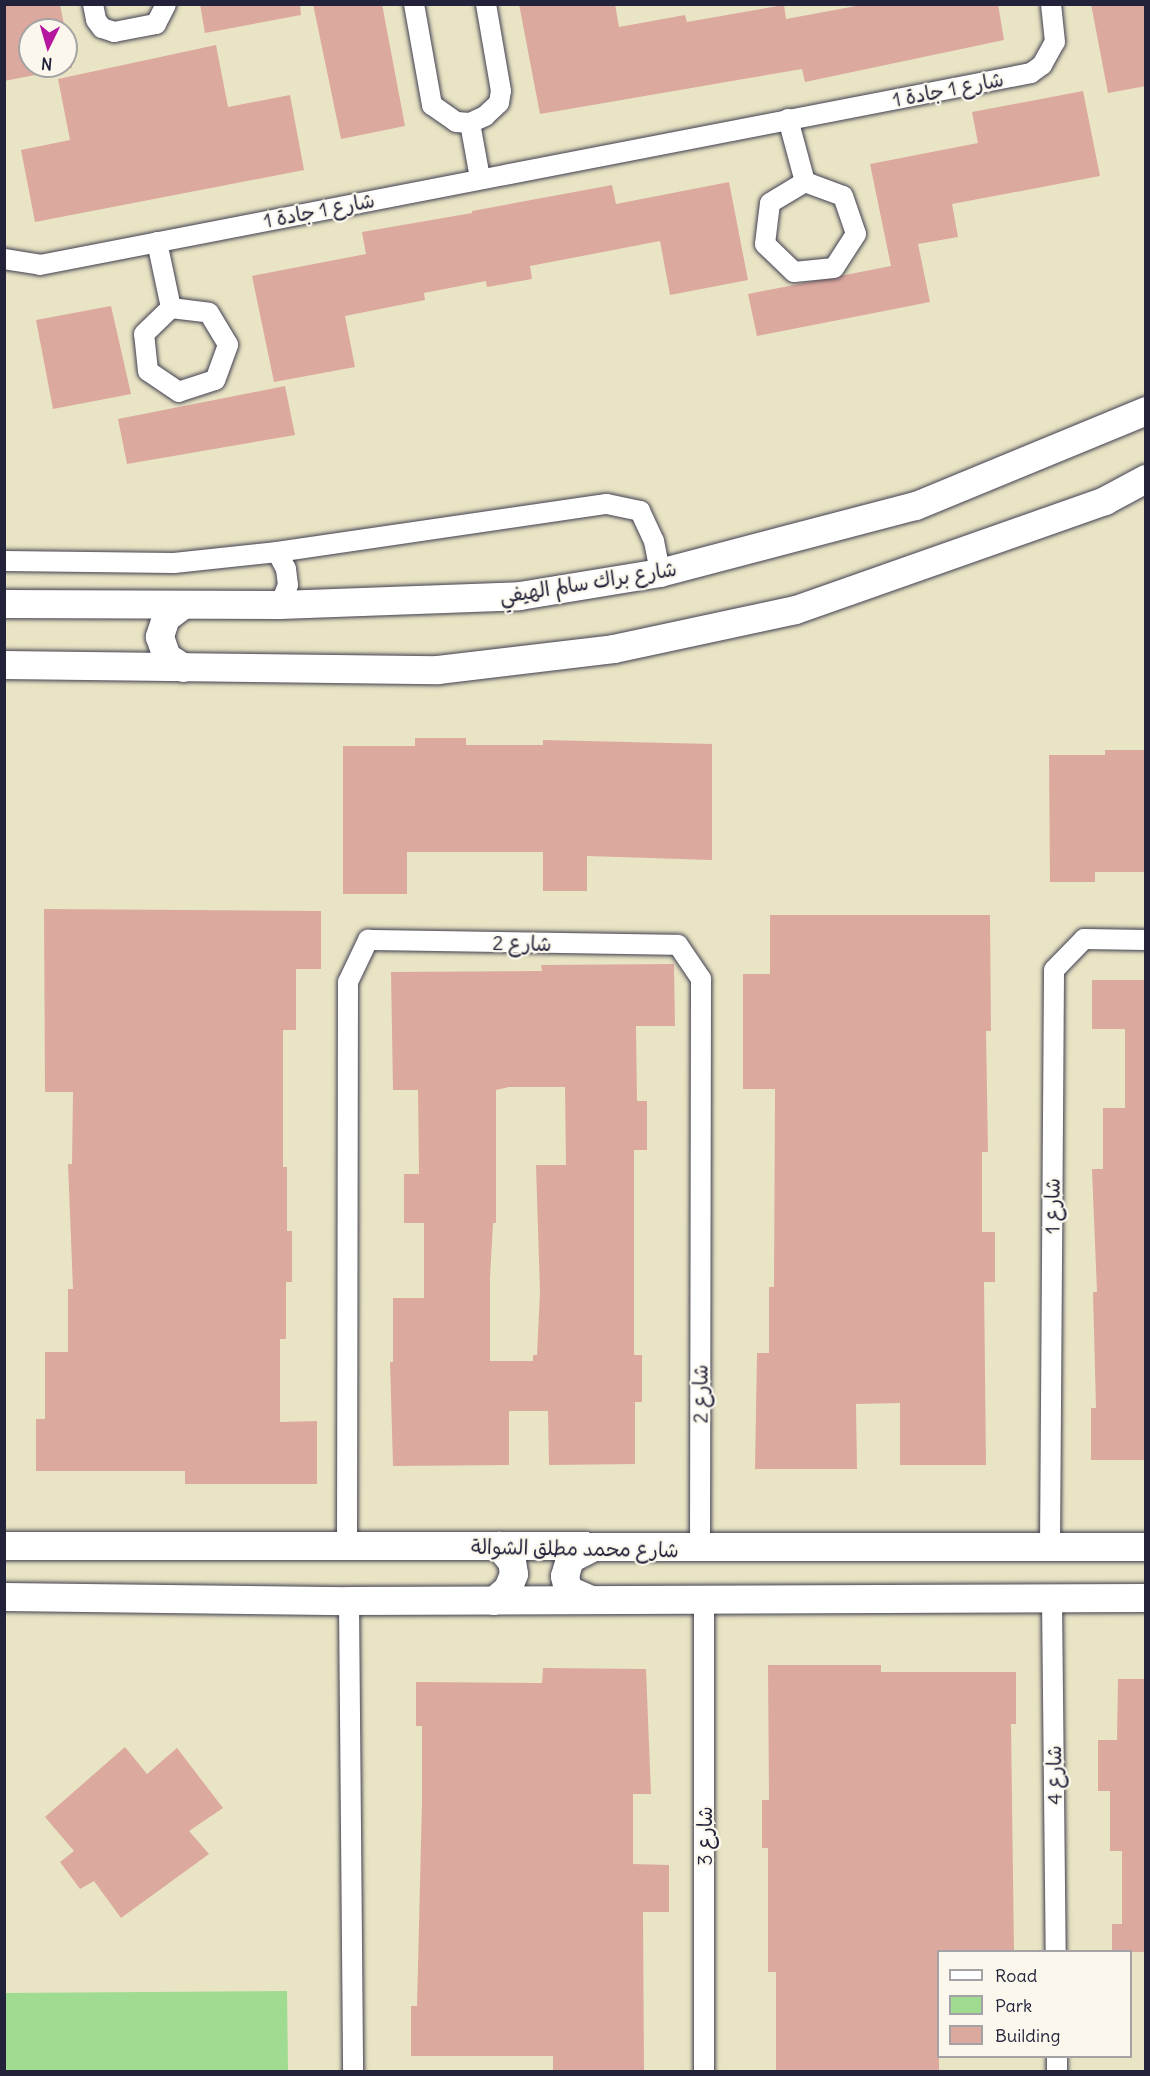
<!DOCTYPE html>
<meta charset="utf-8">
<style>
body{margin:0}
#map{position:relative;width:1150px;height:2076px;overflow:hidden;background:#e9e4c4;font-family:Delius,"Playpen Sans Arabic",sans-serif}
div>[style]{position:absolute}
.green>*{inset:0;background:#9fdc91}
.building>*{inset:0;background:#dca99f}
.roads{filter:drop-shadow(0 0 2px #403f50) drop-shadow(0 0 2px #403f50)}
.street>*{height:20px;margin:-10px;padding:0 10px;transform-origin:10px;border-radius:10px;background:#fff}
.secondary>*{height:28px;margin:-14px;padding:0 14px;transform-origin:14px;border-radius:14px;background:#fff}
span{translate:-50% -50%;white-space:nowrap;text-align:center;line-height:1.15;-webkit-text-stroke:4.5px #fbf7ec;paint-order:stroke}
.street-label{font-size:20px;color:#22223b}
.frame{position:absolute;inset:0;border:6px solid #22223b;pointer-events:none}
.legend{position:absolute;left:937px;top:1950px;width:195px;height:108px;box-sizing:border-box;background:#fbf7ec;border:2px solid #a4a2a5;margin:0;padding:8px 10px;list-style:none;font-size:18px;color:#22223b}
.legend li{display:flex;align-items:center;gap:12px;height:30px}
.legend b{width:30px;border:2px solid #a4a2a5}
.north{position:absolute;left:18px;top:18px;width:60px;height:60px;box-sizing:border-box;background:#fbf7ec;border:2px solid #a4a2a5;border-radius:50%;rotate:185deg;font-size:16px;font-weight:700;line-height:24px;text-align:center;color:#22223b}
.north::after{content:'';display:block;margin:auto;width:21px;height:27px;background:#b5179e;clip-path:polygon(50% 0,100% 100%,50% 72%,0 100%)}
</style>
<div id="map">
<div class="green">
<i style="clip-path:polygon(287px 1991px,288px 2071px,5px 2071px,5px 1993px)"></i>
</div>
<div class="building">
<i style="clip-path:polygon(4px 4px,60px 4px,65px 30px,30px 30px,30px 66px,66px 66px,66px 35px,72px 68px,4px 81px)"></i>
<i style="clip-path:polygon(200px 4px,300px 4px,301px 15px,205px 33px)"></i>
<i style="clip-path:polygon(313px 4px,382px 4px,405px 126px,341px 139px)"></i>
<i style="clip-path:polygon(519px 4px,615px 4px,619px 27px,685px 15px,687px 22px,784px 5px,786px 19px,867px 4px,998px 4px,1004px 40px,805px 82px,802px 69px,540px 114px)"></i>
<i style="clip-path:polygon(1091px 4px,1146px 4px,1146px 86px,1108px 93px)"></i>
<i style="clip-path:polygon(216px 45px,228px 107px,290px 95px,304px 170px,35px 222px,21px 150px,70px 140px,58px 79px)"></i>
<i style="clip-path:polygon(1083px 91px,1100px 176px,952px 204px,958px 237px,918px 244px,930px 302px,757px 336px,748px 294px,891px 266px,870px 164px,978px 143px,972px 112px)"></i>
<i style="clip-path:polygon(729px 182px,748px 280px,670px 295px,660px 241px,530px 266px,532px 279px,487px 287px,486px 281px,424px 293px,425px 300px,345px 316px,355px 367px,274px 382px,252px 276px,366px 254px,362px 232px,472px 213px,472px 211px,612px 185px,616px 204px)"></i>
<i style="clip-path:polygon(111px 306px,131px 394px,53px 409px,36px 320px)"></i>
<i style="clip-path:polygon(285px 386px,295px 435px,127px 464px,118px 419px)"></i>
<i style="clip-path:polygon(415px 738px,466px 738px,466px 745px,543px 745px,543px 740px,712px 744px,712px 860px,587px 856px,587px 891px,543px 891px,543px 852px,407px 852px,407px 894px,343px 894px,343px 746px,415px 746px)"></i>
<i style="clip-path:polygon(1105px 750px,1146px 750px,1146px 872px,1095px 872px,1095px 882px,1050px 882px,1049px 755px,1105px 755px)"></i>
<i style="clip-path:polygon(44px 909px,321px 911px,321px 969px,296px 969px,296px 1030px,283px 1030px,283px 1167px,287px 1167px,287px 1231px,292px 1231px,292px 1282px,286px 1282px,286px 1339px,280px 1339px,280px 1422px,317px 1421px,317px 1484px,185px 1484px,185px 1471px,36px 1471px,36px 1419px,45px 1419px,45px 1352px,68px 1352px,68px 1289px,73px 1289px,68px 1164px,72px 1164px,73px 1092px,45px 1092px)"></i>
<i style="clip-path:polygon(770px 915px,990px 915px,991px 1031px,986px 1031px,988px 1152px,982px 1152px,982px 1232px,995px 1232px,995px 1282px,984px 1282px,986px 1465px,900px 1465px,900px 1403px,856px 1404px,857px 1469px,755px 1469px,757px 1353px,769px 1353px,769px 1287px,774px 1287px,775px 1089px,743px 1089px,743px 974px,770px 974px)"></i>
<i style="clip-path:polygon(evenodd,674px 964px,675px 1026px,636px 1026px,637px 1101px,647px 1101px,647px 1150px,634px 1150px,634px 1355px,642px 1355px,642px 1402px,635px 1402px,635px 1464px,549px 1465px,548px 1411px,509px 1411px,509px 1465px,393px 1466px,390px 1362px,393px 1362px,393px 1298px,424px 1298px,424px 1223px,404px 1223px,404px 1174px,419px 1174px,418px 1090px,393px 1090px,391px 972px,542px 971px,541px 965px,674px 964px,509px 1087px,565px 1087px,566px 1165px,536px 1165px,540px 1292px,537px 1355px,533px 1355px,533px 1361px,490px 1361px,490px 1278px,493px 1223px,496px 1223px,496px 1090px,509px 1087px)"></i>
<i style="clip-path:polygon(1092px 980px,1146px 980px,1146px 1460px,1091px 1460px,1091px 1408px,1096px 1408px,1093px 1292px,1097px 1292px,1092px 1169px,1103px 1169px,1103px 1108px,1125px 1108px,1125px 1029px,1092px 1029px)"></i>
<i style="clip-path:polygon(768px 1665px,881px 1665px,881px 1672px,1016px 1672px,1016px 1724px,1011px 1724px,1014px 1952px,939px 1952px,939px 2072px,776px 2072px,776px 1972px,768px 1972px,768px 1848px,762px 1848px,762px 1800px,769px 1800px)"></i>
<i style="clip-path:polygon(543px 1668px,646px 1669px,651px 1794px,633px 1794px,633px 1864px,669px 1865px,669px 1912px,643px 1912px,644px 2072px,553px 2072px,553px 2056px,411px 2056px,411px 2006px,417px 2006px,422px 1802px,422px 1726px,416px 1726px,416px 1682px,542px 1683px)"></i>
<i style="clip-path:polygon(1118px 1679px,1146px 1679px,1146px 1952px,1112px 1952px,1112px 1924px,1122px 1924px,1122px 1851px,1110px 1851px,1110px 1791px,1098px 1791px,1098px 1740px,1117px 1740px)"></i>
<i style="clip-path:polygon(125px 1747px,147px 1774px,177px 1748px,223px 1808px,189px 1831px,209px 1854px,121px 1918px,94px 1881px,80px 1889px,60px 1862px,74px 1851px,45px 1817px)"></i>
</div>
<div class="roads">
<div class="street">
<i style="left:93px;top:4px;width:16px;rotate:79deg"></i>
<i style="left:96px;top:20px;width:10px;rotate:53deg"></i>
<i style="left:102px;top:28px;width:13px;rotate:18deg"></i>
<i style="left:114px;top:32px;width:43px;rotate:-10.8deg"></i>
<i style="left:156px;top:24px;width:22px;rotate:-63deg"></i>
<i style="left:414px;top:4px;width:103px;rotate:79.9deg"></i>
<i style="left:432px;top:105px;width:29px;rotate:35deg"></i>
<i style="left:456px;top:122px;width:14px;rotate:4deg"></i>
<i style="left:470px;top:123px;width:17px;rotate:-25deg"></i>
<i style="left:485px;top:116px;width:19px;rotate:-43deg"></i>
<i style="left:499px;top:103px;width:12px;rotate:-81deg"></i>
<i style="left:501px;top:91px;width:88px;rotate:-99.8deg"></i>
<i style="left:788px;top:119px;width:65px;rotate:74.9deg"></i>
<i style="left:470px;top:123px;width:56px;rotate:79.7deg"></i>
<i style="left:805px;top:182px;width:40px;rotate:20.2deg"></i>
<i style="left:843px;top:196px;width:40px;rotate:71.1deg"></i>
<i style="left:856px;top:234px;width:40px;rotate:122.9deg"></i>
<i style="left:834px;top:268px;width:40px;rotate:174.3deg"></i>
<i style="left:794px;top:272px;width:40px;rotate:-136deg"></i>
<i style="left:765px;top:244px;width:41px;rotate:-83deg"></i>
<i style="left:770px;top:203px;width:41px;rotate:-31deg"></i>
<i style="left:157px;top:242px;width:67px;rotate:78deg"></i>
<i style="left:4px;top:259px;width:36px;rotate:9deg"></i>
<i style="left:40px;top:265px;width:1009px;rotate:-10.96deg"></i>
<i style="left:1031px;top:73px;width:14px;rotate:-36deg"></i>
<i style="left:1042px;top:65px;width:26px;rotate:-61deg"></i>
<i style="left:1055px;top:42px;width:38px;rotate:-96deg"></i>
<i style="left:171px;top:308px;width:38px;rotate:7deg"></i>
<i style="left:209px;top:313px;width:37px;rotate:59deg"></i>
<i style="left:228px;top:345px;width:37px;rotate:110deg"></i>
<i style="left:215px;top:380px;width:38px;rotate:162deg"></i>
<i style="left:179px;top:392px;width:37px;rotate:-146deg"></i>
<i style="left:148px;top:371px;width:37px;rotate:-96deg"></i>
<i style="left:144px;top:334px;width:37px;rotate:-44deg"></i>
<i style="left:277px;top:552px;width:19px;rotate:62deg"></i>
<i style="left:286px;top:569px;width:16px;rotate:83deg"></i>
<i style="left:288px;top:585px;width:22px;rotate:112deg"></i>
<i style="left:4px;top:561px;width:170px;rotate:0.7deg"></i>
<i style="left:174px;top:563px;width:104px;rotate:-6.1deg"></i>
<i style="left:277px;top:552px;width:333px;rotate:-8.3deg"></i>
<i style="left:607px;top:504px;width:34px;rotate:12deg"></i>
<i style="left:640px;top:511px;width:33px;rotate:65deg"></i>
<i style="left:654px;top:541px;width:33px;rotate:79deg"></i>
<i style="left:1050px;top:1547px;width:577px;rotate:-89.6deg"></i>
<i style="left:1054px;top:970px;width:43px;rotate:-45.9deg"></i>
<i style="left:1084px;top:939px;width:62px;rotate:0.9deg"></i>
<i style="left:347px;top:1549px;width:567px;rotate:-89.9deg"></i>
<i style="left:348px;top:982px;width:47px;rotate:-64.5deg"></i>
<i style="left:368px;top:940px;width:310px;rotate:0.9deg"></i>
<i style="left:678px;top:945px;width:41px;rotate:55.9deg"></i>
<i style="left:701px;top:979px;width:570px;rotate:90.1deg"></i>
<i style="left:1052px;top:1599px;width:353px;rotate:89.4deg"></i>
<i style="left:349px;top:1601px;width:471px;rotate:89.5deg"></i>
<i style="left:1057px;top:2056px;width:16px;rotate:90deg"></i>
<i style="left:704px;top:2072px;width:472px;rotate:-90deg"></i>
</div>
<div class="secondary">
<i style="left:4px;top:604px;width:276px;rotate:0.2deg"></i>
<i style="left:280px;top:605px;width:240px;rotate:-2.1deg"></i>
<i style="left:520px;top:596px;width:142px;rotate:-9.3deg"></i>
<i style="left:660px;top:573px;width:265px;rotate:-14.7deg"></i>
<i style="left:916px;top:506px;width:249px;rotate:-22.4deg"></i>
<i style="left:182px;top:606px;width:20px;rotate:143deg"></i>
<i style="left:166px;top:618px;width:20px;rotate:108deg"></i>
<i style="left:160px;top:637px;width:21px;rotate:71deg"></i>
<i style="left:167px;top:657px;width:20px;rotate:33deg"></i>
<i style="left:4px;top:665px;width:434px;rotate:0.7deg"></i>
<i style="left:438px;top:670px;width:177px;rotate:-6.8deg"></i>
<i style="left:614px;top:649px;width:186px;rotate:-12.1deg"></i>
<i style="left:796px;top:610px;width:328px;rotate:-19.4deg"></i>
<i style="left:1105px;top:501px;width:47px;rotate:-28.2deg"></i>
<i style="left:4px;top:1546px;width:1142px;rotate:0.05deg"></i>
<i style="left:590px;top:1549px;width:22px;rotate:153deg"></i>
<i style="left:570px;top:1559px;width:18px;rotate:106deg"></i>
<i style="left:565px;top:1576px;width:14px;rotate:78deg"></i>
<i style="left:568px;top:1590px;width:25px;rotate:23deg"></i>
<i style="left:4px;top:1597px;width:345px;rotate:0.7deg"></i>
<i style="left:349px;top:1601px;width:797px;rotate:-0.22deg"></i>
<i style="left:494px;top:1601px;width:18px;rotate:-41deg"></i>
<i style="left:508px;top:1589px;width:16px;rotate:-68deg"></i>
<i style="left:514px;top:1574px;width:12px;rotate:-99deg"></i>
<i style="left:512px;top:1562px;width:21px;rotate:-129deg"></i>
</div>
</div>
<div class="street-label">
<span style="left:948px;top:89px;rotate:-11deg">شارع 1 جادة 1</span>
<span style="left:319px;top:210px;rotate:-11deg">شارع 1 جادة 1</span>
<span style="left:588px;top:582px;rotate:-9deg">شارع براك سالم الهيفي</span>
<span style="left:522px;top:943px;rotate:1deg">شارع 2</span>
<span style="left:1052px;top:1206px;rotate:-90deg">شارع 1</span>
<span style="left:700px;top:1394px;rotate:-90deg">شارع 2</span>
<span style="left:575px;top:1548px;rotate:1deg">شارع محمد مطلق الشوالة</span>
<span style="left:1054px;top:1775px;rotate:-91deg">شارع 4</span>
<span style="left:704px;top:1836px;rotate:-90deg">شارع 3</span>
</div>
<div class="frame"></div>
<ul class="legend">
<li><b style="height:8px;background:#fff"></b>Road</li>
<li><b style="height:16px;background:#9fdc91"></b>Park</li>
<li><b style="height:16px;background:#dca99f"></b>Building</li>
</ul>
<div class="north">N</div>
</div>
